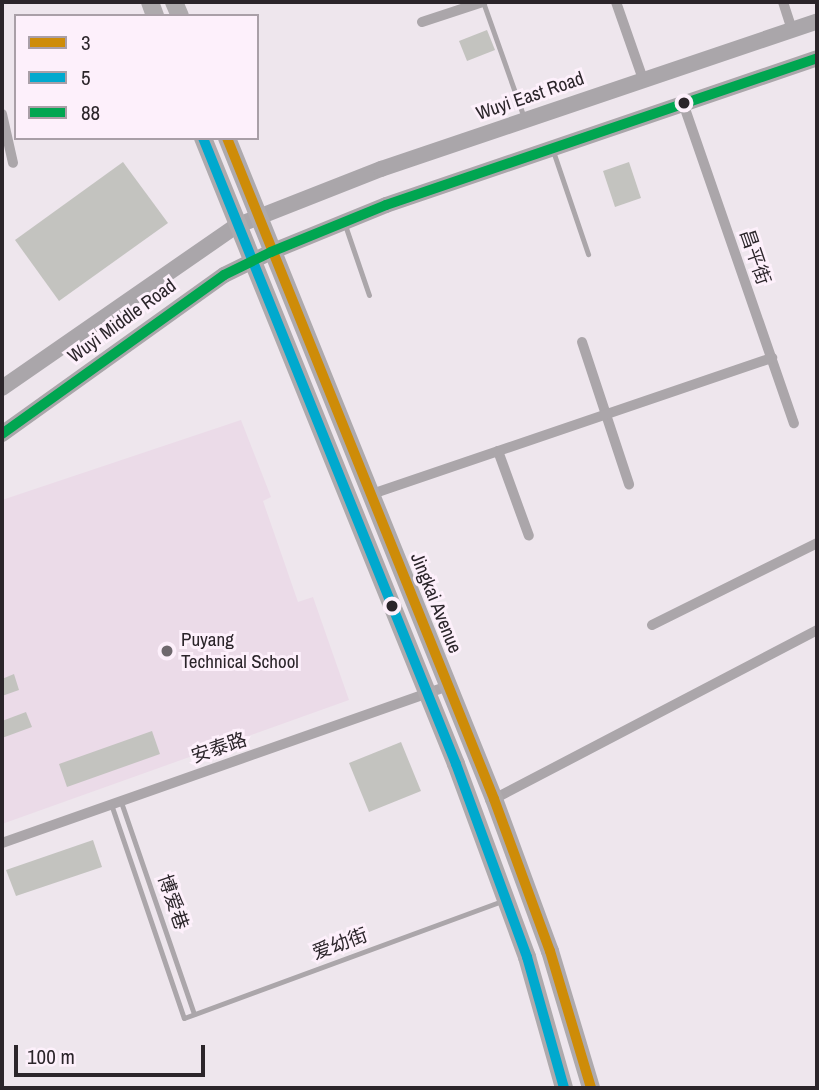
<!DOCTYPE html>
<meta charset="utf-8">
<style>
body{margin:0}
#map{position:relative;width:819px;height:1090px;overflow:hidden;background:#eee6ed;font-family:"Archivo Narrow","Noto Sans SC",sans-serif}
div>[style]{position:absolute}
.built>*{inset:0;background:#ebdbe8}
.building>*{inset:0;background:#c3c3bf}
.lane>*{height:5px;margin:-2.5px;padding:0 2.5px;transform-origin:2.5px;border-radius:2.5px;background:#aba6aa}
.street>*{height:10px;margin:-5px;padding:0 5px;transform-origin:5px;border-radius:5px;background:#aba6aa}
.secondary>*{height:16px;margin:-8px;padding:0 8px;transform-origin:8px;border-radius:8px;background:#aaa6aa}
.primary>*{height:18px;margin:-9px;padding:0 9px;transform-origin:9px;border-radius:9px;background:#aeaaad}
.bus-1>*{height:10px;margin:-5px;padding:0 5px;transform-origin:5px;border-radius:5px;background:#ce8c08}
.bus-2>*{height:10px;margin:-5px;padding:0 5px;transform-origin:5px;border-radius:5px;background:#00a9ce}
.bus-3>*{height:10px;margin:-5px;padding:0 5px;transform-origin:5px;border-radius:5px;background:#00a651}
.dots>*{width:19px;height:19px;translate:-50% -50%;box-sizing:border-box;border:4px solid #fdf0fb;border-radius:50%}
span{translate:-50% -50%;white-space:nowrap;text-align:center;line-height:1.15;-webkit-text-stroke:6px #fdf0fb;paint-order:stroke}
.street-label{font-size:19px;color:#2b252a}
.poi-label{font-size:19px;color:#2b252a}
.left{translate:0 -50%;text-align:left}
.frame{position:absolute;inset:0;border:4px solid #2b252a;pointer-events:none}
.legend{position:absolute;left:14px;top:14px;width:245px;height:126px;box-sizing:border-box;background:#fdf0fb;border:2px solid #a99fa7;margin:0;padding:9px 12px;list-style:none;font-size:21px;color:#2b252a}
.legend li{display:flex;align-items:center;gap:14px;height:35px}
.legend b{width:35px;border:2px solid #a99fa7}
.scale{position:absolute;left:14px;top:1045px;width:191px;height:32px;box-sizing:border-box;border:4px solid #2b252a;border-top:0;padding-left:9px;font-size:21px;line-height:24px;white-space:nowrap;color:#2b252a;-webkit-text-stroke:5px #fdf0fb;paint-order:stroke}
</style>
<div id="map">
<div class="built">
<i style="clip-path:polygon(241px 420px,271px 497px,263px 501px,298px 602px,313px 597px,349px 700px,2px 824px,2px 500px)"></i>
</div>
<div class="building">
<i style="clip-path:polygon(487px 30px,495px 50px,467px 61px,459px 41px)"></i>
<i style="clip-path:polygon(123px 162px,168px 223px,59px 301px,15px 240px)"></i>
<i style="clip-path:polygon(629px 162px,641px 198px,615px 207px,603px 171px)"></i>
<i style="clip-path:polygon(14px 674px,19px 690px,2px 696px,2px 679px)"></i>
<i style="clip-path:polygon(26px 712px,32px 727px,2px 738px,2px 721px)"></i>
<i style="clip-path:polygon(152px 731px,160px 754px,67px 787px,59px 764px)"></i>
<i style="clip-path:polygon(401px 742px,421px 791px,369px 812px,349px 763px)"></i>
<i style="clip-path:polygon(93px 840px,102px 867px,16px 896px,6px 870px)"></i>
</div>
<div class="lane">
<i style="left:483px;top:2px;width:123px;rotate:70.5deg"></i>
<i style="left:553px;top:151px;width:109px;rotate:71.2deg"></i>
<i style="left:345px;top:225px;width:74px;rotate:71.1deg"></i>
<i style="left:121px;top:802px;width:224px;rotate:71deg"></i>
<i style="left:111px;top:804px;width:226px;rotate:71.2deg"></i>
<i style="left:184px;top:1018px;width:341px;rotate:-20.2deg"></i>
</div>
<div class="street">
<i style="left:616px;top:2px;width:82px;rotate:70.7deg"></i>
<i style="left:783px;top:2px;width:28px;rotate:72deg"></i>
<i style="left:422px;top:22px;width:64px;rotate:-18.2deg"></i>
<i style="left:683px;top:103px;width:339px;rotate:70.9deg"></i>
<i style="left:2px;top:114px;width:50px;rotate:77.3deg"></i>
<i style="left:582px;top:342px;width:150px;rotate:71.7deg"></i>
<i style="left:498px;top:451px;width:90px;rotate:70deg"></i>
<i style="left:369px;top:495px;width:426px;rotate:-18.8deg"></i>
<i style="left:652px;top:625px;width:184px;rotate:-26.4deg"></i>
<i style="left:494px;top:799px;width:365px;rotate:-27.6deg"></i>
<i style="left:2px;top:843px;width:472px;rotate:-19.4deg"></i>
</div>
<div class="secondary">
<i style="left:2px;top:388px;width:285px;rotate:-34.7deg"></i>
<i style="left:236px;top:226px;width:156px;rotate:-21.5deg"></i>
<i style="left:381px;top:169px;width:460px;rotate:-18.7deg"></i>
<i style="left:2px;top:434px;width:273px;rotate:-35.6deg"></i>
<i style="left:224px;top:275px;width:52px;rotate:-26.1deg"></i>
<i style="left:271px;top:252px;width:124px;rotate:-22.2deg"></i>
<i style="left:386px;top:205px;width:455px;rotate:-18.8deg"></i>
</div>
<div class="primary">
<i style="left:150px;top:2px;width:15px;rotate:70deg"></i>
<i style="left:174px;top:2px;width:15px;rotate:67deg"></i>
<i style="left:203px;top:138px;width:675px;rotate:67.99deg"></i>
<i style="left:456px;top:764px;width:206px;rotate:69.8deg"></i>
<i style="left:527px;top:957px;width:136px;rotate:74.2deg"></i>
<i style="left:227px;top:138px;width:713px;rotate:68deg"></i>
<i style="left:494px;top:799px;width:162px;rotate:69.8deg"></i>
<i style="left:550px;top:951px;width:143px;rotate:73.3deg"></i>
</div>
<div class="bus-1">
<i style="left:227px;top:138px;width:713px;rotate:68deg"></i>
<i style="left:494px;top:799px;width:162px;rotate:69.8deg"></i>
<i style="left:550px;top:951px;width:143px;rotate:73.3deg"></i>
</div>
<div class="bus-2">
<i style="left:203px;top:138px;width:675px;rotate:67.99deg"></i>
<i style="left:456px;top:764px;width:206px;rotate:69.8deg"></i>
<i style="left:527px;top:957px;width:136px;rotate:74.2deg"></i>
</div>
<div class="bus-3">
<i style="left:2px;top:434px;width:273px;rotate:-35.6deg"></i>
<i style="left:224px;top:275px;width:52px;rotate:-26.1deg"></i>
<i style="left:271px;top:252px;width:124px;rotate:-22.2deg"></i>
<i style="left:386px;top:205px;width:455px;rotate:-18.8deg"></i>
</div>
<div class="dots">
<i style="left:684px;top:103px;background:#2b252a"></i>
<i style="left:392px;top:606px;background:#2b252a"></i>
<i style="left:167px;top:651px;background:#6f696e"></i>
</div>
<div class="street-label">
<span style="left:530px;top:96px;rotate:-19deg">Wuyi East Road</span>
<span style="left:755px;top:257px;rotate:71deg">昌平街</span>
<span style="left:122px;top:321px;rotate:-36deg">Wuyi Middle Road</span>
<span style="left:436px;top:603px;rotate:68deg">Jingkai Avenue</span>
<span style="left:219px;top:748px;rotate:-19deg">安泰路</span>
<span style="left:173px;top:902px;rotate:71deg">博爱巷</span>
<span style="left:340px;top:944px;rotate:-20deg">爱幼街</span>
</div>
<div class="poi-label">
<span class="left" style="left:181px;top:651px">Puyang<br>Technical School</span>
</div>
<div class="frame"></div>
<ul class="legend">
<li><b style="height:9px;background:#ce8c08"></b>3</li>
<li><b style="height:9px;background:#00a9ce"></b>5</li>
<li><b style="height:9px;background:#00a651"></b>88</li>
</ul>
<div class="scale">100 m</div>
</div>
